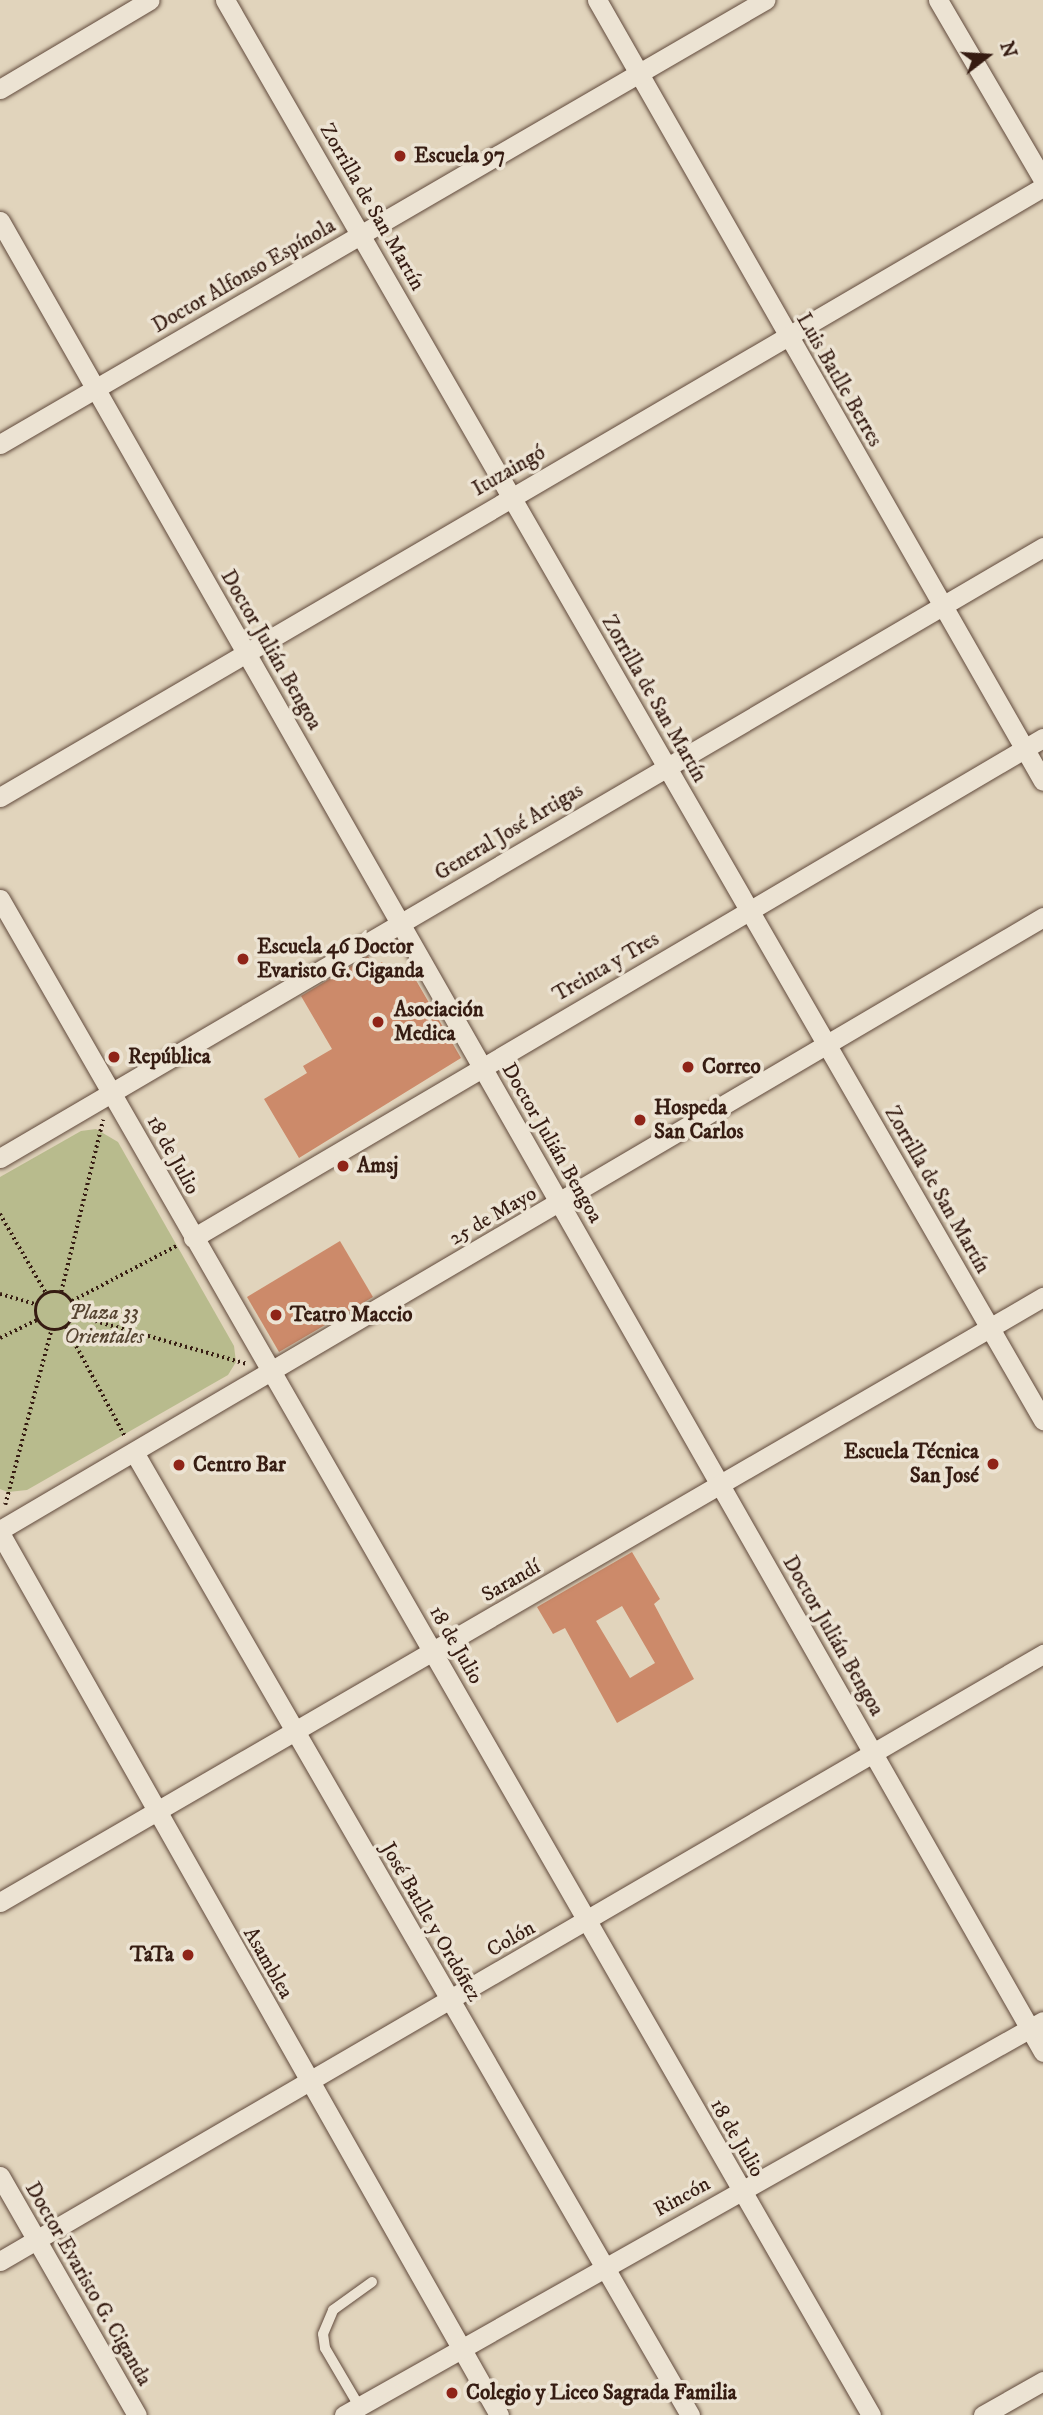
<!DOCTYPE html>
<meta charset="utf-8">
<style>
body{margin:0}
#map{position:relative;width:1043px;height:2415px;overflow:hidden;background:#e1d4bc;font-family:"IM FELL DW Pica",serif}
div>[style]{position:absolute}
.green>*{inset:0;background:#b8bb8d}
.building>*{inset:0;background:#cc8a6a}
.path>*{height:3.5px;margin-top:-1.75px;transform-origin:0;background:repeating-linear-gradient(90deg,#361c12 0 2px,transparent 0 5.5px)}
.path>.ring{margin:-1.75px;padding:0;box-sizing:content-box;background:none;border:3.5px solid #361c12;border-radius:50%}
.roads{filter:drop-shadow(0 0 2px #614a3c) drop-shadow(0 0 2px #614a3c)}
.lane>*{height:10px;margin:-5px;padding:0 5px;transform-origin:5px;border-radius:5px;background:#ece3d3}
.street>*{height:19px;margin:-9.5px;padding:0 9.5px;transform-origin:9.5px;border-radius:9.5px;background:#ece3d3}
.dots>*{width:19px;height:19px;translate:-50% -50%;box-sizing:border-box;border:4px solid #ece3d3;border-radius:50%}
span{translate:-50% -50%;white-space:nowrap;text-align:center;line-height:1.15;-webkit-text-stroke:7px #ece3d3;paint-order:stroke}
.poi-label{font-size:21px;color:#361c12;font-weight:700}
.left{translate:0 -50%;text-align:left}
.right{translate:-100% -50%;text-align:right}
.street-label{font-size:21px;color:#361c12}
.park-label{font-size:21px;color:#564431;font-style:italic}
.north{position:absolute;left:952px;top:21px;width:70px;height:70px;-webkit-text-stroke:5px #ece3d3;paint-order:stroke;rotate:73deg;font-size:19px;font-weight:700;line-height:28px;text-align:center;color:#361c12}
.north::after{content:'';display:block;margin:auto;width:24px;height:32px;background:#361c12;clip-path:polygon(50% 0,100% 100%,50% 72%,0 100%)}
</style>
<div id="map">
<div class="green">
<i style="clip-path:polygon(96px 1129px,118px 1142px,234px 1346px,236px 1362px,228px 1375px,27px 1490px,8px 1492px,0 1489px,0 1177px,81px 1131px)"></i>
</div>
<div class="building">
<i style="clip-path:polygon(368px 956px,374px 967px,382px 962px,392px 980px,410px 970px,461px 1058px,299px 1158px,264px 1099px,307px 1073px,303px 1066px,332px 1049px,301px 996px)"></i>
<i style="clip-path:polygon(340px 1241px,373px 1297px,279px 1352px,247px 1297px)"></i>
<i style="clip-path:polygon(evenodd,632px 1552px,660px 1599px,654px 1604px,694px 1679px,617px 1723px,565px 1628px,553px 1634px,537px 1607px,632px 1552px,622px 1606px,655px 1663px,630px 1678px,596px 1621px,622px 1606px)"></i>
</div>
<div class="path">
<i style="left:0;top:1214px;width:91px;rotate:59.8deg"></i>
<i style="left:61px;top:1292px;width:177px;rotate:-76.3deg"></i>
<i class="ring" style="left:36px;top:1292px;width:34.5px;height:34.5px"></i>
<i style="left:0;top:1294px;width:36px;rotate:16deg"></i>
<i style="left:72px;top:1301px;width:120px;rotate:-27.8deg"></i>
<i style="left:74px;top:1315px;width:180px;rotate:15.8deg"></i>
<i style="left:66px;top:1327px;width:124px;rotate:61.6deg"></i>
<i style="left:0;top:1338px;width:41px;rotate:-25.9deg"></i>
<i style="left:5px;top:1505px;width:180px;rotate:-75.2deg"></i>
</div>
<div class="roads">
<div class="lane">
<i style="left:359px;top:2406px;width:67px;rotate:-120.4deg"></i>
<i style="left:325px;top:2348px;width:14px;rotate:-98deg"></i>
<i style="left:323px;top:2334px;width:26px;rotate:-67deg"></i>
<i style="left:333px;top:2310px;width:48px;rotate:-35.7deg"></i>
</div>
<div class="street">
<i style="left:225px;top:0;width:1639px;rotate:60.06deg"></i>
<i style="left:597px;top:0;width:899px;rotate:60.27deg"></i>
<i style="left:938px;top:0;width:208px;rotate:59.7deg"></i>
<i style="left:0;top:89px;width:174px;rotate:-30.7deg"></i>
<i style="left:0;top:221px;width:2107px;rotate:60.33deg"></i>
<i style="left:0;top:444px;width:885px;rotate:-30.13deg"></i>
<i style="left:0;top:797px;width:1208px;rotate:-30.32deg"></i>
<i style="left:0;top:899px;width:1748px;rotate:60.12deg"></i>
<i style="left:0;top:1158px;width:1209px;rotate:-30.36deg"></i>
<i style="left:193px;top:1238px;width:986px;rotate:-30.47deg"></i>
<i style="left:134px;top:1452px;width:1112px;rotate:60deg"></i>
<i style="left:0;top:1530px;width:1210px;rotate:-30.44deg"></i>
<i style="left:0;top:1533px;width:1013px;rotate:60.5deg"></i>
<i style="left:0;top:1902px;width:1206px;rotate:-30.12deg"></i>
<i style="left:0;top:2176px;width:275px;rotate:60.2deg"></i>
<i style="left:0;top:2261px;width:1207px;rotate:-30.2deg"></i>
<i style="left:344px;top:2415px;width:802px;rotate:-29.41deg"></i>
<i style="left:983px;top:2415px;width:69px;rotate:-29.5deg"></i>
</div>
</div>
<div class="dots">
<i style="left:400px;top:156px;background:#8f2418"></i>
<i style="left:243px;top:959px;background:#8f2418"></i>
<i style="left:378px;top:1022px;background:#8f2418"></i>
<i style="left:114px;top:1057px;background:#8f2418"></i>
<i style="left:688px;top:1067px;background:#8f2418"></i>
<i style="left:640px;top:1120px;background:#8f2418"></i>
<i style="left:343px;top:1166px;background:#8f2418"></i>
<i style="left:276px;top:1315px;background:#8f2418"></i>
<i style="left:993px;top:1464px;background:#8f2418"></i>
<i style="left:179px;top:1465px;background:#8f2418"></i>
<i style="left:188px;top:1955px;background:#8f2418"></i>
<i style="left:452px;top:2393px;background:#8f2418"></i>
</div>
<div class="poi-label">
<span class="left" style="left:414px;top:156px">Escuela 97</span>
<span class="left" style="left:257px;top:959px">Escuela 46 Doctor<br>Evaristo G. Ciganda</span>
<span class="left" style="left:394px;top:1022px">Asociación<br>Medica</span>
<span class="left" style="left:128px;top:1057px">República</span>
<span class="left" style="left:702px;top:1067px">Correo</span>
<span class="left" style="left:654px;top:1120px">Hospeda<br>San Carlos</span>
<span class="left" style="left:357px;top:1166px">Amsj</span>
<span class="left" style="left:290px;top:1315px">Teatro Maccio</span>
<span class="right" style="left:979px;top:1464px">Escuela Técnica<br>San José</span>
<span class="left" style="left:193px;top:1465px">Centro Bar</span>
<span class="right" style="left:174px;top:1955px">TaTa</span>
<span class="left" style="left:466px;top:2393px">Colegio y Liceo Sagrada Familia</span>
</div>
<div class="street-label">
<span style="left:372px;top:207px;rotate:60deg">Zorrilla de San Martín</span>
<span style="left:244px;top:276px;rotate:-30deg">Doctor Alfonso Espínola</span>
<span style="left:839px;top:380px;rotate:60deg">Luis Batlle Berres</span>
<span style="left:509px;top:471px;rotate:-30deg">Ituzaingó</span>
<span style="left:271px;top:650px;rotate:60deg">Doctor Julián Bengoa</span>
<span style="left:654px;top:699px;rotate:60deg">Zorrilla de San Martín</span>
<span style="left:509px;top:832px;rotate:-31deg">General José Artigas</span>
<span style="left:606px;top:967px;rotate:-30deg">Treinta y Tres</span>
<span style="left:552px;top:1143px;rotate:60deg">Doctor Julián Bengoa</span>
<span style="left:173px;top:1155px;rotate:61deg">18 de Julio</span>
<span style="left:937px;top:1190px;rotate:60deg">Zorrilla de San Martín</span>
<span style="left:493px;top:1216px;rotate:-30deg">25 de Mayo</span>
<span style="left:511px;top:1581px;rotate:-30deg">Sarandí</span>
<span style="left:833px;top:1636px;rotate:60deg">Doctor Julián Bengoa</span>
<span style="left:456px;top:1645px;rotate:60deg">18 de Julio</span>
<span style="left:431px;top:1922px;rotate:60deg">José Batlle y Ordóñez</span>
<span style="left:511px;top:1939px;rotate:-30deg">Colón</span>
<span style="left:268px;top:1963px;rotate:60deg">Asamblea</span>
<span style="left:737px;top:2138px;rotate:60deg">18 de Julio</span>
<span style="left:682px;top:2197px;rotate:-29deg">Rincón</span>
<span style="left:88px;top:2284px;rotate:60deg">Doctor Evaristo G. Ciganda</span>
</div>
<div class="park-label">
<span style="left:104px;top:1325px">Plaza 33<br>Orientales</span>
</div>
<div class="north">N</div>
</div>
